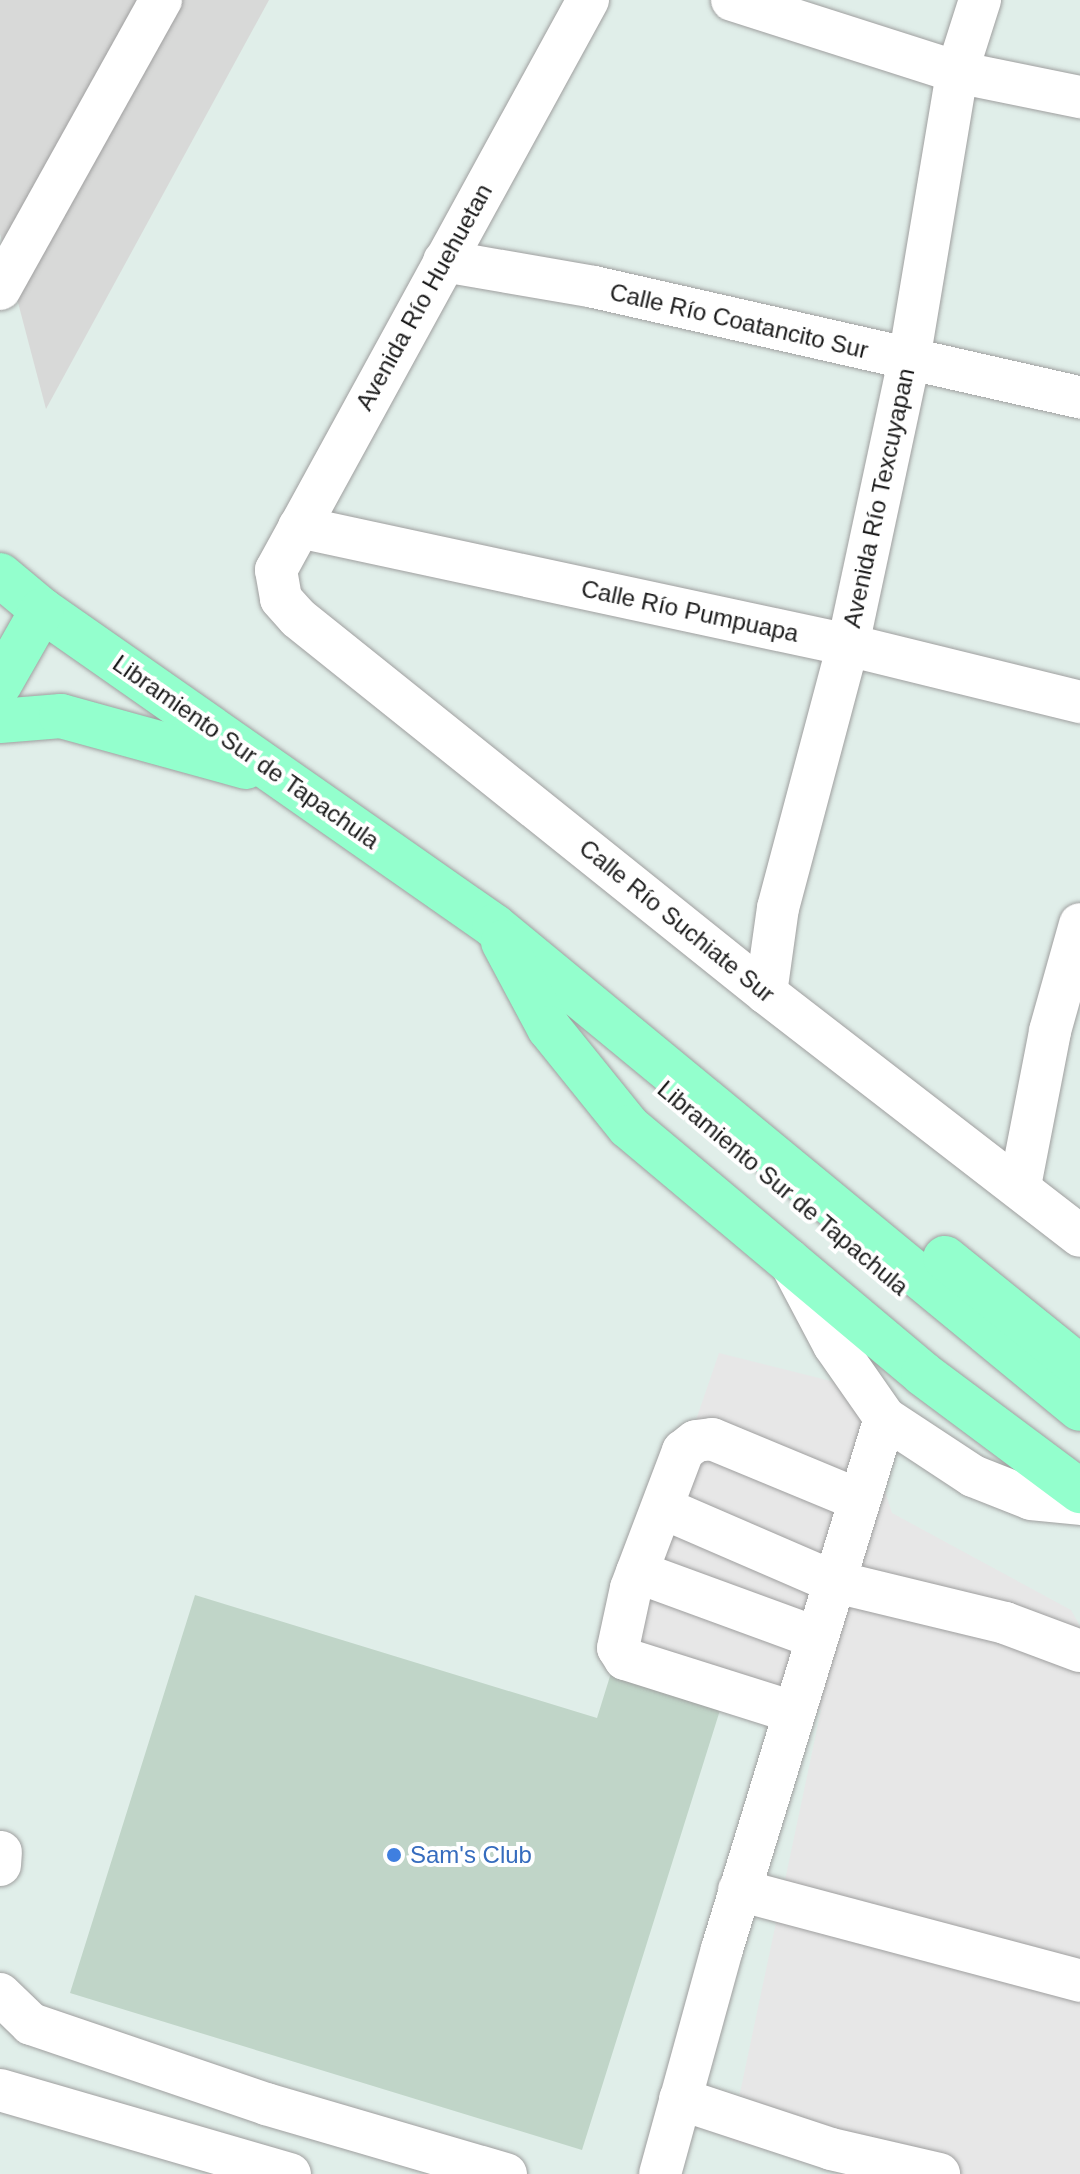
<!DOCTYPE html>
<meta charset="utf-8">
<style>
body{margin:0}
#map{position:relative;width:1080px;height:2174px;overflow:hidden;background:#e0eee9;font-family:Helvetica,sans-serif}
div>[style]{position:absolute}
.residential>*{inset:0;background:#d8d9d8}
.parking>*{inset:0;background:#e7e7e7}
.building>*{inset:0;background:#c0d5c8}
.roads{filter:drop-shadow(0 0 2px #9f9f9f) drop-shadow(0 0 2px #9f9f9f)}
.minor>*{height:42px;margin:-21px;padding:0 21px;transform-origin:21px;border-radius:21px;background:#fff}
.major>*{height:44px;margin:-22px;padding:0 22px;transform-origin:22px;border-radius:22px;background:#93ffcd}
.dots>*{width:22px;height:22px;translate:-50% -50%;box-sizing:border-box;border:4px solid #fff;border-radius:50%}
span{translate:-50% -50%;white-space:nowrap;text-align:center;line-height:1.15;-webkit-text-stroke:8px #fff;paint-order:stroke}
.street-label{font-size:24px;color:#1b1b1b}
.shop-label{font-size:24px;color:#366cbe}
.left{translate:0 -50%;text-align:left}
</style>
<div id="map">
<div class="residential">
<i style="clip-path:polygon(0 0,269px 0,46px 409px,0 234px)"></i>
</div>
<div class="parking">
<i style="clip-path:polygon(719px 1353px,851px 1386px,892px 1513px,1071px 1610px,1080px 1626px,1080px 2174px,854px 2174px,730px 2140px,821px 1710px,619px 1644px)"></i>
</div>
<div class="building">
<i style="clip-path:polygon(195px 1595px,597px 1718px,611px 1673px,721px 1707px,582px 2150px,70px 1993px)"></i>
</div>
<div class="roads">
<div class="minor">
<i style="left:588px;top:0;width:650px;rotate:118.69deg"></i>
<i style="left:276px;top:570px;width:29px;rotate:80deg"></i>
<i style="left:281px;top:599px;width:25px;rotate:48deg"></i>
<i style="left:298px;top:618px;width:600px;rotate:38.7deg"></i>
<i style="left:766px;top:993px;width:397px;rotate:37.7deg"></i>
<i style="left:732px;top:0;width:236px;rotate:17.7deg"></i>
<i style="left:957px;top:72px;width:126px;rotate:11.5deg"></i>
<i style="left:444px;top:261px;width:152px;rotate:9.8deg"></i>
<i style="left:594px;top:287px;width:498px;rotate:12.8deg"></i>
<i style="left:0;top:289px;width:331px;rotate:-60.9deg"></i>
<i style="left:299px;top:527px;width:562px;rotate:12.13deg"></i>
<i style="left:848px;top:645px;width:239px;rotate:13.8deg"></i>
<i style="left:766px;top:993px;width:86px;rotate:-82deg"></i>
<i style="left:778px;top:908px;width:272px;rotate:-75.1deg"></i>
<i style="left:848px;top:645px;width:291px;rotate:-77.9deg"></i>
<i style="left:909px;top:360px;width:292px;rotate:-80.5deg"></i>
<i style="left:957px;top:72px;width:76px;rotate:-72.3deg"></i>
<i style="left:1020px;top:1186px;width:158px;rotate:-79deg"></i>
<i style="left:1050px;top:1031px;width:111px;rotate:-74.3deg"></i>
<i style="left:789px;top:1260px;width:96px;rotate:62.1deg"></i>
<i style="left:834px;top:1345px;width:89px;rotate:55.1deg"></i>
<i style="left:885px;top:1418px;width:105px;rotate:33.4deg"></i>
<i style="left:973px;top:1476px;width:62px;rotate:21.6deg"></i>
<i style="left:1031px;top:1499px;width:49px;rotate:5.8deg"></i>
<i style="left:663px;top:1508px;width:184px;rotate:23.4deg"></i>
<i style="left:832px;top:1581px;width:178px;rotate:13.6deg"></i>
<i style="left:1005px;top:1623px;width:80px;rotate:20.5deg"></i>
<i style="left:637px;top:1572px;width:189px;rotate:20.1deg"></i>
<i style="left:793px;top:1712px;width:176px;rotate:-162.5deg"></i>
<i style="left:625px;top:1659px;width:13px;rotate:-122deg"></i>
<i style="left:618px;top:1648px;width:61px;rotate:-77.8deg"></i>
<i style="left:631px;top:1588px;width:147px;rotate:-69.2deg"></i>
<i style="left:683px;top:1451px;width:16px;rotate:-38deg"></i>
<i style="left:696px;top:1441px;width:16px;rotate:-7deg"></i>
<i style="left:712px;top:1439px;width:157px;rotate:22.5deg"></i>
<i style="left:0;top:1865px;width:13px;rotate:-86deg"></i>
<i style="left:739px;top:1890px;width:353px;rotate:14.9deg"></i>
<i style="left:0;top:1994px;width:43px;rotate:44.1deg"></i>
<i style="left:31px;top:2024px;width:248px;rotate:18.8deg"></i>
<i style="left:266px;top:2104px;width:250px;rotate:16.3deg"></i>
<i style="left:0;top:2090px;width:302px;rotate:16.2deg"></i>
<i style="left:680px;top:2099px;width:159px;rotate:18.3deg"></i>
<i style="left:831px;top:2149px;width:111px;rotate:13deg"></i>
<i style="left:660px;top:2174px;width:233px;rotate:-74.6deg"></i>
<i style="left:722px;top:1949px;width:555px;rotate:-72.94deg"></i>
</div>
<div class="major">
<i style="left:0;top:575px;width:55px;rotate:39.8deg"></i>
<i style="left:42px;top:610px;width:552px;rotate:34.96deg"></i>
<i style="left:494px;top:926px;width:759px;rotate:39.5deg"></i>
<i style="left:0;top:684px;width:85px;rotate:-60.4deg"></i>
<i style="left:0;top:721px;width:61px;rotate:-4.7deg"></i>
<i style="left:61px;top:716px;width:192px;rotate:15.4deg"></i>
<i style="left:503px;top:942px;width:98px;rotate:61.9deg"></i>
<i style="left:549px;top:1028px;width:127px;rotate:51.1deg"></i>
<i style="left:629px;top:1127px;width:384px;rotate:40deg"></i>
<i style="left:923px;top:1374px;width:196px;rotate:36.7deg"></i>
<i style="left:945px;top:1258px;width:174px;rotate:38.9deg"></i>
</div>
</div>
<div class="dots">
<i style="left:394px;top:1855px;background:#3f7fe0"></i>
</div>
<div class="street-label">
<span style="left:424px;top:297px;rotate:-61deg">Avenida Río Huehuetan</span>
<span style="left:739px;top:321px;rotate:13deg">Calle Río Coatancito Sur</span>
<span style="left:879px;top:498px;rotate:-78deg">Avenida Río Texcuyapan</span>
<span style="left:690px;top:611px;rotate:12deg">Calle Río Pumpuapa</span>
<span style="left:246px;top:752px;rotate:35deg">Libramiento Sur de Tapachula</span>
<span style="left:677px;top:921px;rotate:39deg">Calle Río Suchiate Sur</span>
<span style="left:783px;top:1188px;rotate:40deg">Libramiento Sur de Tapachula</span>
</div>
<div class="shop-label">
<span class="left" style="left:410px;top:1855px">Sam's Club</span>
</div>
</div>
